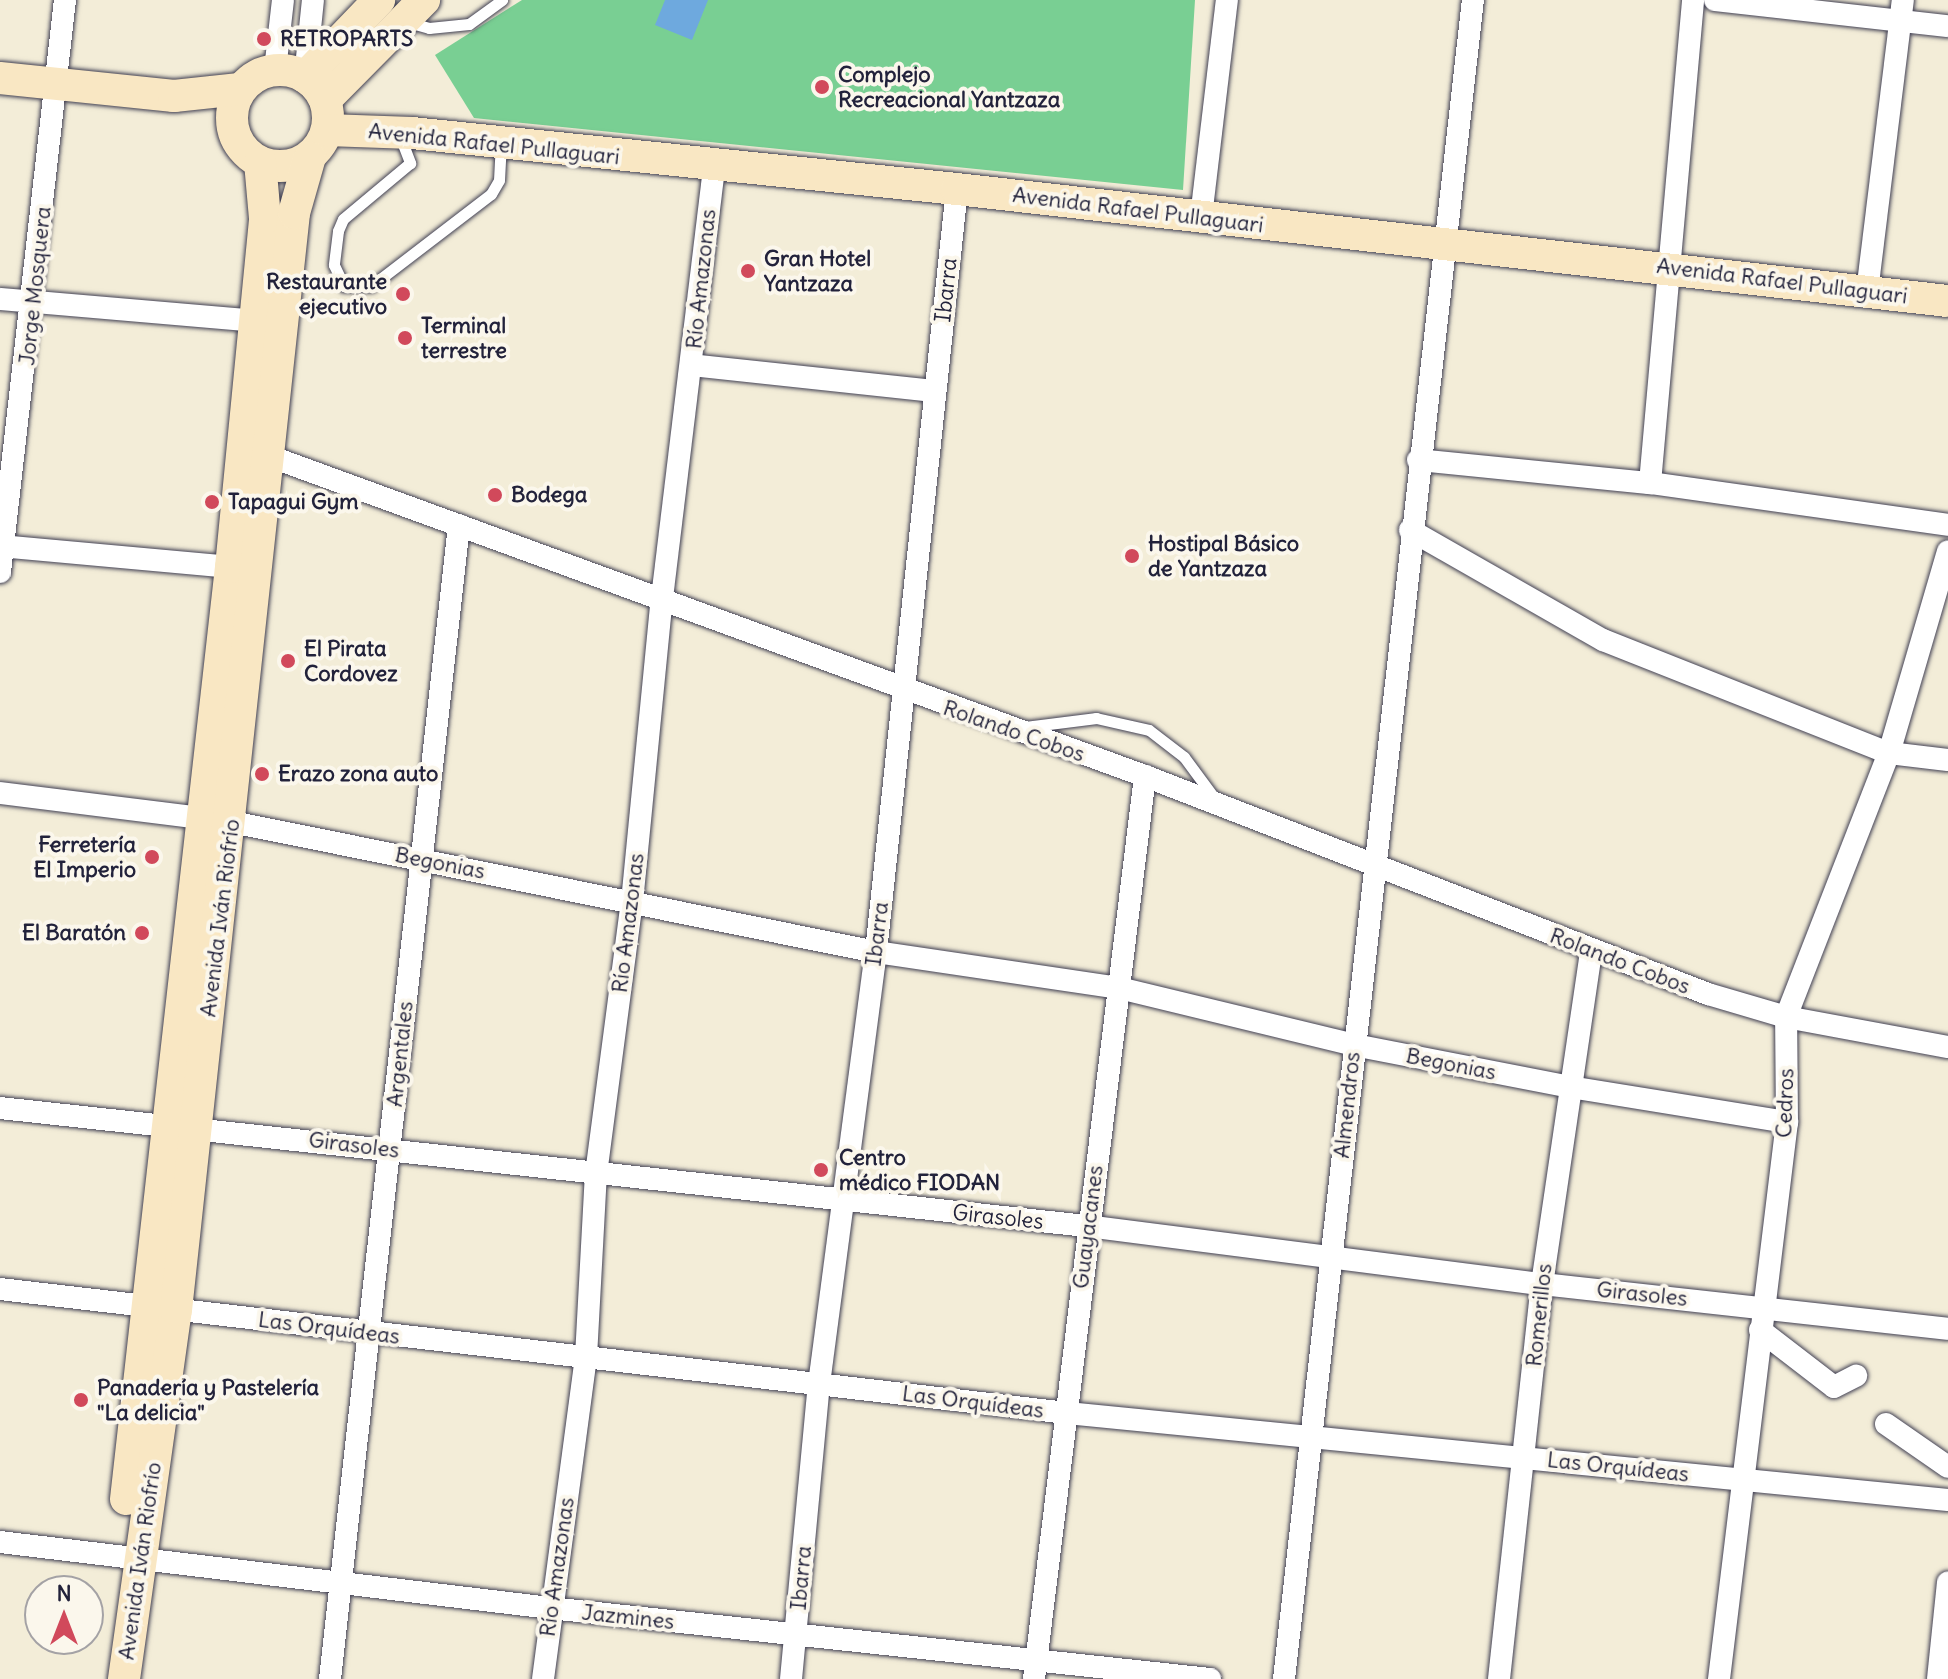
<!DOCTYPE html>
<meta charset="utf-8">
<style>
body{margin:0}
#map{position:relative;width:1948px;height:1679px;overflow:hidden;background:#f3edd8;font-family:Delius,sans-serif}
div>[style]{position:absolute}
.green>*{inset:0;background:#79cf93}
.water>*{inset:0;background:#6ea9de}
.roads{filter:drop-shadow(0 0 2px #414053) drop-shadow(0 0 2px #414053)}
.lane>*{height:11px;margin:-5.5px;padding:0 5.5px;transform-origin:5.5px;border-radius:5.5px;background:#fff}
.street>*{height:22px;margin:-11px;padding:0 11px;transform-origin:11px;border-radius:11px;background:#fff}
.secondary>*{height:32px;margin:-16px;padding:0 16px;transform-origin:16px;border-radius:16px;background:#f9e7c3}
.secondary>.ring{margin:-16px;padding:0;box-sizing:content-box;background:none;border:32px solid #f9e7c3;border-radius:50%}
.dots>*{width:22px;height:22px;translate:-50% -50%;box-sizing:border-box;border:4px solid #fbf7ec;border-radius:50%}
span{translate:-50% -50%;white-space:nowrap;text-align:center;line-height:1.15;-webkit-text-stroke:8px #fbf7ec;paint-order:stroke}
.poi-label{font-size:22px;color:#22223b;font-weight:700}
.left{translate:0 -50%;text-align:left}
.right{translate:-100% -50%;text-align:right}
.street-label{font-size:22px;color:#22223b}
.north{position:absolute;left:24px;top:1575px;width:80px;height:80px;box-sizing:border-box;background:#fbf7ec;border:2px solid #a4a2a5;border-radius:50%;rotate:0deg;font-size:22px;font-weight:700;line-height:32px;text-align:center;color:#22223b}
.north::after{content:'';display:block;margin:auto;width:28px;height:36px;background:#d1495b;clip-path:polygon(50% 0,100% 100%,50% 72%,0 100%)}
</style>
<div id="map">
<div class="green">
<i style="clip-path:polygon(522px 0,1195px 0,1183px 190px,474px 118px,435px 55px)"></i>
</div>
<div class="water">
<i style="clip-path:polygon(665px 0,708px 0,692px 40px,655px 25px)"></i>
</div>
<div class="roads">
<div class="lane">
<i style="left:408px;top:22px;width:22px;rotate:16deg"></i>
<i style="left:429px;top:28px;width:40px;rotate:-5.7deg"></i>
<i style="left:469px;top:24px;width:41px;rotate:-36deg"></i>
<i style="left:401px;top:139px;width:26px;rotate:69deg"></i>
<i style="left:410px;top:163px;width:87px;rotate:140.1deg"></i>
<i style="left:343px;top:219px;width:13px;rotate:113deg"></i>
<i style="left:338px;top:231px;width:34px;rotate:97deg"></i>
<i style="left:334px;top:265px;width:23px;rotate:65deg"></i>
<i style="left:344px;top:286px;width:27px"></i>
<i style="left:371px;top:286px;width:151px;rotate:-37.5deg"></i>
<i style="left:491px;top:194px;width:16px;rotate:-60deg"></i>
<i style="left:499px;top:180px;width:34px;rotate:-87deg"></i>
<i style="left:1025px;top:727px;width:72px;rotate:-7.2deg"></i>
<i style="left:1096px;top:718px;width:54px;rotate:12.8deg"></i>
<i style="left:1149px;top:730px;width:44px;rotate:37.6deg"></i>
<i style="left:1184px;top:757px;width:52px;rotate:53.6deg"></i>
</div>
<div class="street">
<i style="left:1715px;top:0;width:234px;rotate:6.4deg"></i>
<i style="left:275px;top:70px;width:70px;rotate:-83.5deg"></i>
<i style="left:305px;top:77px;width:77px;rotate:-84.1deg"></i>
<i style="left:1201px;top:217px;width:219px;rotate:-83.2deg"></i>
<i style="left:1867px;top:292px;width:294px;rotate:-83deg"></i>
<i style="left:0;top:299px;width:256px;rotate:4.9deg"></i>
<i style="left:691px;top:365px;width:245px;rotate:6.1deg"></i>
<i style="left:258px;top:452px;width:944px;rotate:20.07deg"></i>
<i style="left:1145px;top:776px;width:604px;rotate:21.17deg"></i>
<i style="left:1708px;top:994px;width:81px;rotate:16.4deg"></i>
<i style="left:1786px;top:1017px;width:165px;rotate:10.5deg"></i>
<i style="left:1418px;top:460px;width:233px;rotate:5.7deg"></i>
<i style="left:1650px;top:483px;width:301px;rotate:8deg"></i>
<i style="left:1650px;top:483px;width:485px;rotate:-84.9deg"></i>
<i style="left:1410px;top:530px;width:222px;rotate:29.7deg"></i>
<i style="left:1603px;top:640px;width:308px;rotate:21.6deg"></i>
<i style="left:1889px;top:753px;width:59px;rotate:6.8deg"></i>
<i style="left:0;top:546px;width:232px;rotate:5.2deg"></i>
<i style="left:0;top:572px;width:576px;rotate:-83.52deg"></i>
<i style="left:0;top:793px;width:234px;rotate:7.1deg"></i>
<i style="left:232px;top:822px;width:657px;rotate:11.41deg"></i>
<i style="left:876px;top:952px;width:246px;rotate:8.4deg"></i>
<i style="left:1119px;top:988px;width:242px;rotate:13.6deg"></i>
<i style="left:1354px;top:1045px;width:220px;rotate:11deg"></i>
<i style="left:1570px;top:1087px;width:220px;rotate:9.2deg"></i>
<i style="left:0;top:1108px;width:1093px;rotate:6.2deg"></i>
<i style="left:1087px;top:1226px;width:459px;rotate:7.3deg"></i>
<i style="left:1542px;top:1284px;width:408px;rotate:6.3deg"></i>
<i style="left:0;top:1289px;width:1074px;rotate:6.63deg"></i>
<i style="left:1067px;top:1413px;width:885px;rotate:5.64deg"></i>
<i style="left:1760px;top:1330px;width:93px;rotate:37.6deg"></i>
<i style="left:1834px;top:1387px;width:25px;rotate:-27deg"></i>
<i style="left:1886px;top:1424px;width:75px;rotate:34.7deg"></i>
<i style="left:0;top:1542px;width:554px;rotate:6.84deg"></i>
<i style="left:550px;top:1608px;width:664px;rotate:6.14deg"></i>
<i style="left:330px;top:1679px;width:1161px;rotate:-83.62deg"></i>
<i style="left:543px;top:1679px;width:325px;rotate:-82.4deg"></i>
<i style="left:586px;top:1357px;width:183px;rotate:-86.9deg"></i>
<i style="left:596px;top:1174px;width:274px;rotate:-82.5deg"></i>
<i style="left:632px;top:902px;width:305px;rotate:-84.4deg"></i>
<i style="left:662px;top:598px;width:434px;rotate:-83.1deg"></i>
<i style="left:791px;top:1679px;width:296px;rotate:-84.6deg"></i>
<i style="left:819px;top:1384px;width:436px;rotate:-82.5deg"></i>
<i style="left:876px;top:952px;width:767px;rotate:-83.94deg"></i>
<i style="left:1034px;top:1679px;width:910px;rotate:-82.99deg"></i>
<i style="left:1284px;top:1679px;width:1690px;rotate:-83.58deg"></i>
<i style="left:1499px;top:1679px;width:397px;rotate:-83.8deg"></i>
<i style="left:1542px;top:1284px;width:336px;rotate:-81.6deg"></i>
<i style="left:1719px;top:1679px;width:561px;rotate:-83.04deg"></i>
<i style="left:1787px;top:1122px;width:105px;rotate:-90.5deg"></i>
<i style="left:1786px;top:1017px;width:283px;rotate:-68.7deg"></i>
<i style="left:1889px;top:753px;width:210px;rotate:-73.7deg"></i>
<i style="left:1938px;top:1679px;width:97px;rotate:-84.1deg"></i>
</div>
<div class="secondary">
<i class="ring" style="left:232px;top:70px;width:64px;height:64px"></i>
<i style="left:305px;top:77px;width:107px;rotate:-46.1deg"></i>
<i style="left:0;top:78px;width:175px;rotate:5.9deg"></i>
<i style="left:174px;top:96px;width:66px;rotate:-6.1deg"></i>
<i style="left:325px;top:100px;width:141px;rotate:-45.3deg"></i>
<i style="left:327px;top:130px;width:85px;rotate:2deg"></i>
<i style="left:412px;top:133px;width:548px;rotate:5.87deg"></i>
<i style="left:957px;top:189px;width:997px;rotate:6.45deg"></i>
<i style="left:126px;top:1499px;width:938px;rotate:-83.57deg"></i>
<i style="left:231px;top:567px;width:351px;rotate:-84.4deg"></i>
<i style="left:265px;top:218px;width:56px;rotate:-95.1deg"></i>
<i style="left:124px;top:1679px;width:373px;rotate:-82deg"></i>
<i style="left:176px;top:1310px;width:1103px;rotate:-83.86deg"></i>
<i style="left:294px;top:213px;width:58px;rotate:-74.1deg"></i>
</div>
</div>
<div class="dots">
<i style="left:264px;top:39px;background:#d1495b"></i>
<i style="left:822px;top:87px;background:#d1495b"></i>
<i style="left:748px;top:271px;background:#d1495b"></i>
<i style="left:403px;top:294px;background:#d1495b"></i>
<i style="left:405px;top:338px;background:#d1495b"></i>
<i style="left:495px;top:495px;background:#d1495b"></i>
<i style="left:212px;top:502px;background:#d1495b"></i>
<i style="left:1132px;top:556px;background:#d1495b"></i>
<i style="left:288px;top:661px;background:#d1495b"></i>
<i style="left:262px;top:774px;background:#d1495b"></i>
<i style="left:152px;top:857px;background:#d1495b"></i>
<i style="left:142px;top:933px;background:#d1495b"></i>
<i style="left:821px;top:1170px;background:#d1495b"></i>
<i style="left:81px;top:1400px;background:#d1495b"></i>
</div>
<div class="poi-label">
<span class="left" style="left:280px;top:39px">RETROPARTS</span>
<span class="left" style="left:838px;top:87px">Complejo<br>Recreacional Yantzaza</span>
<span class="left" style="left:764px;top:271px">Gran Hotel<br>Yantzaza</span>
<span class="right" style="left:387px;top:294px">Restaurante<br>ejecutivo</span>
<span class="left" style="left:421px;top:338px">Terminal<br>terrestre</span>
<span class="left" style="left:511px;top:495px">Bodega</span>
<span class="left" style="left:228px;top:502px">Tapagui Gym</span>
<span class="left" style="left:1148px;top:556px">Hostipal Básico<br>de Yantzaza</span>
<span class="left" style="left:304px;top:661px">El Pirata<br>Cordovez</span>
<span class="left" style="left:278px;top:774px">Erazo zona auto</span>
<span class="right" style="left:136px;top:857px">Ferretería<br>El Imperio</span>
<span class="right" style="left:126px;top:933px">El Baratón</span>
<span class="left" style="left:839px;top:1170px">Centro<br>médico FIODAN</span>
<span class="left" style="left:97px;top:1400px">Panadería y Pastelería<br>"La delicia"</span>
</div>
<div class="street-label">
<span style="left:494px;top:144px;rotate:6deg">Avenida Rafael Pullaguari</span>
<span style="left:1138px;top:210px;rotate:7deg">Avenida Rafael Pullaguari</span>
<span style="left:701px;top:279px;rotate:-84deg">Río Amazonas</span>
<span style="left:1782px;top:281px;rotate:7deg">Avenida Rafael Pullaguari</span>
<span style="left:35px;top:286px;rotate:-84deg">Jorge Mosquera</span>
<span style="left:946px;top:290px;rotate:-84deg">Ibarra</span>
<span style="left:1014px;top:731px;rotate:19deg">Rolando Cobos</span>
<span style="left:440px;top:863px;rotate:11deg">Begonias</span>
<span style="left:220px;top:918px;rotate:-83deg">Avenida Iván Riofrío</span>
<span style="left:628px;top:923px;rotate:-83deg">Río Amazonas</span>
<span style="left:877px;top:934px;rotate:-83deg">Ibarra</span>
<span style="left:1620px;top:961px;rotate:21deg">Rolando Cobos</span>
<span style="left:400px;top:1054px;rotate:-84deg">Argentales</span>
<span style="left:1451px;top:1064px;rotate:11deg">Begonias</span>
<span style="left:1785px;top:1103px;rotate:-88deg">Cedros</span>
<span style="left:1347px;top:1105px;rotate:-84deg">Almendros</span>
<span style="left:354px;top:1145px;rotate:7deg">Girasoles</span>
<span style="left:998px;top:1217px;rotate:6deg">Girasoles</span>
<span style="left:1088px;top:1227px;rotate:-83deg">Guayacanes</span>
<span style="left:1642px;top:1294px;rotate:6deg">Girasoles</span>
<span style="left:1539px;top:1315px;rotate:-84deg">Romerillos</span>
<span style="left:329px;top:1328px;rotate:7deg">Las Orquídeas</span>
<span style="left:973px;top:1402px;rotate:7deg">Las Orquídeas</span>
<span style="left:1618px;top:1467px;rotate:6deg">Las Orquídeas</span>
<span style="left:140px;top:1561px;rotate:-82deg">Avenida Iván Riofrío</span>
<span style="left:557px;top:1567px;rotate:-82deg">Río Amazonas</span>
<span style="left:801px;top:1578px;rotate:-85deg">Ibarra</span>
<span style="left:628px;top:1617px;rotate:6deg">Jazmines</span>
</div>
<div class="north">N</div>
</div>
